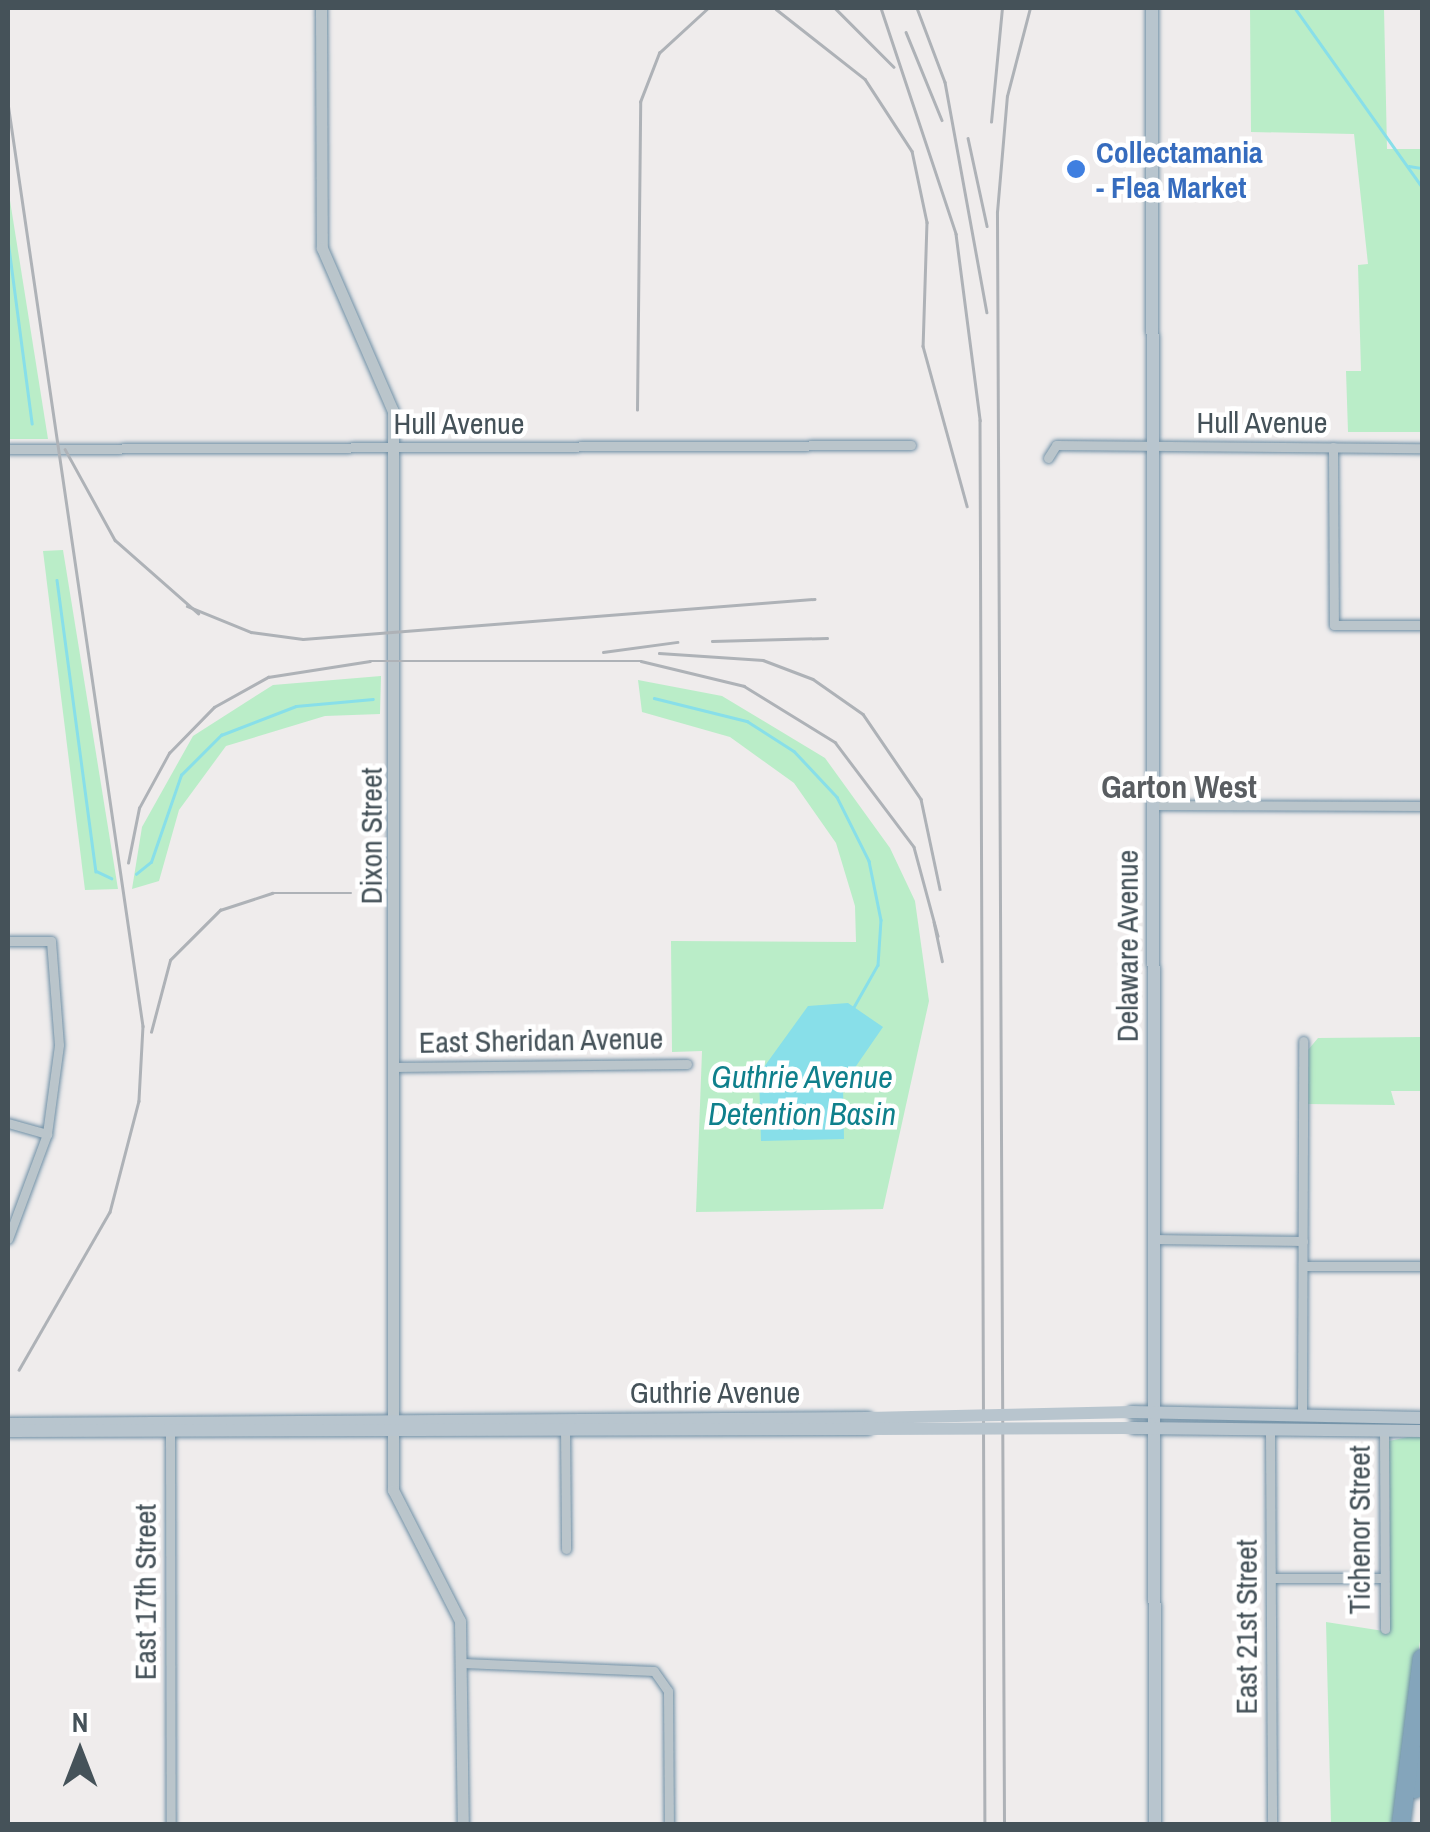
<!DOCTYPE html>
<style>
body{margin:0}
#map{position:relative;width:1430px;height:1832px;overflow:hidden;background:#efecec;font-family:"Archivo Narrow",sans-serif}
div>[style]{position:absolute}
.green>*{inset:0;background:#baedc8}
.water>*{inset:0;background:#88dfe9}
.stream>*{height:2.5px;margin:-1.25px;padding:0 1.25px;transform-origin:1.25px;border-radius:1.25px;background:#88dfe9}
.roads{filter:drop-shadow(0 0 2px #7090a6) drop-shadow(0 0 2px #7090a6)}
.minor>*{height:9px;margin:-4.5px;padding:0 4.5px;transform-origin:4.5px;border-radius:4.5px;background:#bac5cb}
.tertiary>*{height:11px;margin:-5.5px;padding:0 5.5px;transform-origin:5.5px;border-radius:5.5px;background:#bac5cb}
.secondary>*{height:12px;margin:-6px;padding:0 6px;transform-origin:6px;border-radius:6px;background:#b8c5ce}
.motorway>*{height:18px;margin:-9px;padding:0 9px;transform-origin:9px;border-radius:9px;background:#84a5bb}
.rail>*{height:2.5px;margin:-1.25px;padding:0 1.25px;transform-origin:1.25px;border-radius:1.25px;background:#aeb2b7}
.secondary-bridge>*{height:12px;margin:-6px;padding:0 6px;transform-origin:6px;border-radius:6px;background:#b8c5ce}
.dots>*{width:28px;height:28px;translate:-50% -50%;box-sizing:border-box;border:5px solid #fff;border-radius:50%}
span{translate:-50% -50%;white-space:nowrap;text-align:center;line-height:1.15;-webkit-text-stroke:9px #fff;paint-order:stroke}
.shop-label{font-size:30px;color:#366cbe;font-weight:700}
.left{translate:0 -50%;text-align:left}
.street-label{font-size:30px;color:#455259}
.neighbourhood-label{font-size:32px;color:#595d61;font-weight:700}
.water-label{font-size:32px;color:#0f808c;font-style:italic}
.frame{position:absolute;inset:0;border:10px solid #455259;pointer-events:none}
.north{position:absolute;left:30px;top:1702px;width:100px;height:100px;-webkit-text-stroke:8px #fff;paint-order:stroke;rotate:0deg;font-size:28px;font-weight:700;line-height:40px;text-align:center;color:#455259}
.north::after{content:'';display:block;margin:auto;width:35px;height:45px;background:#455259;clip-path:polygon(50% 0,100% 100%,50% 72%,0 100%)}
</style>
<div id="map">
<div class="green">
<i style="clip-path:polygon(1250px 8px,1384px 8px,1387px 149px,1422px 149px,1422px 432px,1348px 432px,1346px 371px,1361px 371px,1358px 265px,1368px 264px,1354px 134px,1251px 132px)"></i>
<i style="clip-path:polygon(8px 188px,48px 439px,9px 439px)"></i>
<i style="clip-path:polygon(63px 550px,118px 889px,85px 890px,43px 551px)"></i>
<i style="clip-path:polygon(381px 676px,380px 714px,325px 716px,226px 746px,179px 810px,159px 881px,132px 889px,142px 827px,193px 736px,273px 685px)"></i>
<i style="clip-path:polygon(638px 680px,722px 696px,825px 758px,890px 848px,915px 901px,929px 1001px,883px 1209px,696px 1212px,702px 1051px,672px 1052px,671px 941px,856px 942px,855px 906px,836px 843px,794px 783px,730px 737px,642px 712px)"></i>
<i style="clip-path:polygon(1422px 1037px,1422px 1091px,1391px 1091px,1395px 1105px,1306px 1104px,1308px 1050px,1318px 1038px)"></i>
<i style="clip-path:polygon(1422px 1434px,1422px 1628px,1392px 1824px,1331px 1824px,1326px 1622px,1390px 1632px,1389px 1441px)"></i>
</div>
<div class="water">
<i style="clip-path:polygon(848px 1003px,883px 1027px,843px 1085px,844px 1139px,761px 1141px,759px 1074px,808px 1006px)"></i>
</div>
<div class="stream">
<i style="left:1295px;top:8px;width:219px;rotate:54.6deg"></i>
<i style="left:1409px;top:166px;width:13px;rotate:9deg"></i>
<i style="left:8px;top:240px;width:185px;rotate:82.5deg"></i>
<i style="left:57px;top:580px;width:294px;rotate:82.4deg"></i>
<i style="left:96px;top:871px;width:17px;rotate:25deg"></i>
<i style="left:654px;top:698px;width:96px;rotate:13.9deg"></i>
<i style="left:747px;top:721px;width:56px;rotate:32.6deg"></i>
<i style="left:794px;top:751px;width:63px;rotate:46.9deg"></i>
<i style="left:837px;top:797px;width:72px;rotate:63.4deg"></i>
<i style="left:869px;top:861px;width:60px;rotate:78.5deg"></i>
<i style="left:881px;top:920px;width:45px;rotate:93.8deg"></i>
<i style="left:878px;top:965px;width:51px;rotate:119.6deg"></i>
<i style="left:136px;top:874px;width:19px;rotate:-39deg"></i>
<i style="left:151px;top:862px;width:92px;rotate:-71deg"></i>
<i style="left:181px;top:775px;width:57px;rotate:-45deg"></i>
<i style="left:221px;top:735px;width:80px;rotate:-21.1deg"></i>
<i style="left:296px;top:706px;width:77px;rotate:-5.2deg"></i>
</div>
<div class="roads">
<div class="minor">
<i style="left:1333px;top:447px;width:178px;rotate:89.7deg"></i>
<i style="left:1334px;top:625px;width:88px"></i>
<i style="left:8px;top:449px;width:903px;rotate:-0.25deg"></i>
<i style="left:1048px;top:458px;width:15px;rotate:-58deg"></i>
<i style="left:1056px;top:445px;width:366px;rotate:0.5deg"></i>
<i style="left:1152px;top:805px;width:270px;rotate:0.2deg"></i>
<i style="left:8px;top:941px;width:43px"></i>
<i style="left:51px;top:941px;width:104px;rotate:85.6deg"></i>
<i style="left:59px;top:1045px;width:90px;rotate:97.7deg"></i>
<i style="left:47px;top:1134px;width:112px;rotate:110.4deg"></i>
<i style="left:396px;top:1067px;width:291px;rotate:-0.6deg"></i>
<i style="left:8px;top:1123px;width:41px;rotate:15.8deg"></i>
<i style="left:1152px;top:1239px;width:151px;rotate:0.8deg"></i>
<i style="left:1303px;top:1266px;width:119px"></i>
<i style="left:1302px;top:1415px;width:374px;rotate:-89.8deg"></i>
<i style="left:565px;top:1426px;width:123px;rotate:89.5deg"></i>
<i style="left:170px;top:1427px;width:397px;rotate:89.9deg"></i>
<i style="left:1270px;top:1430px;width:394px;rotate:89.7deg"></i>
<i style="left:1384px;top:1430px;width:199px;rotate:89.7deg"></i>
<i style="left:1271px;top:1578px;width:113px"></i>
<i style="left:463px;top:1663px;width:191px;rotate:2.4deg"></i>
<i style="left:654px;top:1671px;width:24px;rotate:55deg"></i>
<i style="left:668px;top:1691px;width:133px;rotate:89.6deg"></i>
</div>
<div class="tertiary">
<i style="left:321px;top:8px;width:240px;rotate:89.8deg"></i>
<i style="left:322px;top:248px;width:178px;rotate:66.5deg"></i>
<i style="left:393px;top:411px;width:1079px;rotate:90deg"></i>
<i style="left:393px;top:1490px;width:147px;rotate:62.9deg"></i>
<i style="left:460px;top:1621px;width:203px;rotate:89.2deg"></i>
</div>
<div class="secondary">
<i style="left:1152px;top:8px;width:1816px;rotate:89.91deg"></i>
<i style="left:1132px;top:1412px;width:290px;rotate:1.2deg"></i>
<i style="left:8px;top:1424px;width:860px;rotate:-0.4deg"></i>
<i style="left:1134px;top:1428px;width:288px;rotate:0.6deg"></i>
<i style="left:8px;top:1431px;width:860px;rotate:-0.13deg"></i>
</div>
<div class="motorway">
<i style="left:1415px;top:1789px;width:34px;rotate:-78deg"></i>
<i style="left:1401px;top:1824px;width:167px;rotate:-82.8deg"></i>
</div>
</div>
<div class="rail">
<i style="left:835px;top:8px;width:83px;rotate:45deg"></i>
<i style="left:881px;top:8px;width:238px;rotate:71.6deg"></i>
<i style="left:956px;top:234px;width:188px;rotate:82.6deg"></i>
<i style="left:980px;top:420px;width:1404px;rotate:89.8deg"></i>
<i style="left:917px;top:8px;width:79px;rotate:69.3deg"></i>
<i style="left:945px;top:82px;width:234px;rotate:79.7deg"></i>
<i style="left:776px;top:9px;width:113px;rotate:38.2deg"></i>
<i style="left:865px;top:79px;width:86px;rotate:56.9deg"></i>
<i style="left:912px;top:151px;width:73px;rotate:78.1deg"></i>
<i style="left:927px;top:222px;width:124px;rotate:91.8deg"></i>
<i style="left:923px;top:346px;width:166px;rotate:74.6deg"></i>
<i style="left:906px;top:32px;width:95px;rotate:67.8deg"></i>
<i style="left:8px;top:103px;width:933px;rotate:81.68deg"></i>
<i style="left:143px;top:1026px;width:75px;rotate:93.1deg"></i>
<i style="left:139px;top:1101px;width:115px;rotate:104.6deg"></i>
<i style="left:110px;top:1212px;width:182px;rotate:119.9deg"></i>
<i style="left:991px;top:122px;width:115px;rotate:-84.5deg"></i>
<i style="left:968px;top:138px;width:90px;rotate:77.8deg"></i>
<i style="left:637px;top:410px;width:308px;rotate:-89.4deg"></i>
<i style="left:640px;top:102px;width:53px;rotate:-68.8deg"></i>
<i style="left:659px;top:53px;width:67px;rotate:-42.6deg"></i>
<i style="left:65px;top:449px;width:104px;rotate:61.2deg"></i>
<i style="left:115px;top:540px;width:111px;rotate:41.3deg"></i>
<i style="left:187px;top:606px;width:69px;rotate:22.1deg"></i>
<i style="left:251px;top:632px;width:52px;rotate:7.7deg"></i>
<i style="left:303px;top:639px;width:513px;rotate:-4.48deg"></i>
<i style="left:712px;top:641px;width:115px;rotate:-1.5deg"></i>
<i style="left:603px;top:652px;width:75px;rotate:-7.7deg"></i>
<i style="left:659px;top:653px;width:104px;rotate:3.9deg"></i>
<i style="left:763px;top:660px;width:53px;rotate:20.8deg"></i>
<i style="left:813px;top:679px;width:61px;rotate:35deg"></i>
<i style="left:863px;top:714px;width:103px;rotate:55.7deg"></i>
<i style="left:921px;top:799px;width:92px;rotate:78.1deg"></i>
<i style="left:128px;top:863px;width:56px;rotate:-78.7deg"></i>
<i style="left:139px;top:808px;width:63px;rotate:-61.4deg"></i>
<i style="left:169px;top:753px;width:64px;rotate:-45.6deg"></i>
<i style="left:214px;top:707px;width:62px;rotate:-29.1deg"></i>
<i style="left:268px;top:677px;width:103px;rotate:-8.9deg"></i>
<i style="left:370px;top:661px;width:271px"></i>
<i style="left:641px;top:661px;width:106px;rotate:13.6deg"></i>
<i style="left:744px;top:686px;width:107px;rotate:31.6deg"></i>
<i style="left:835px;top:742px;width:131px;rotate:53deg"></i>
<i style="left:914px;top:847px;width:92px;rotate:74.9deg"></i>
<i style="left:934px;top:922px;width:40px;rotate:78deg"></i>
<i style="left:151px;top:1032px;width:74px;rotate:-75.2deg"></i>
<i style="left:170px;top:960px;width:71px;rotate:-45deg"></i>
<i style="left:220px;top:910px;width:55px;rotate:-18.1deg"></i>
<i style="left:272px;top:893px;width:79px"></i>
<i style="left:1004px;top:1824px;width:1612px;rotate:-90.25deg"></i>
<i style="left:997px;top:212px;width:116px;rotate:-85.1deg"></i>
<i style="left:1007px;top:96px;width:91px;rotate:-75.4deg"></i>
</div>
<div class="secondary-bridge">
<i style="left:868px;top:1418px;width:264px;rotate:-1.3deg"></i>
<i style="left:868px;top:1429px;width:266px;rotate:-0.2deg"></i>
</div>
<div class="dots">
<i style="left:1076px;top:169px;background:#3f7fe0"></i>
</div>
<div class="shop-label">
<span class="left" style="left:1096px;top:169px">Collectamania<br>- Flea Market</span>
</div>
<div class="street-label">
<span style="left:1262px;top:422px">Hull Avenue</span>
<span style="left:459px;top:423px">Hull Avenue</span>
<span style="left:371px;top:836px;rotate:-90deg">Dixon Street</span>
<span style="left:1127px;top:946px;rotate:-90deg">Delaware Avenue</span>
<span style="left:541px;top:1040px;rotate:-1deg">East Sheridan Avenue</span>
<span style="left:715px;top:1392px">Guthrie Avenue</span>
<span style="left:1359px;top:1530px;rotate:-90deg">Tichenor Street</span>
<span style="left:145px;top:1592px;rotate:-90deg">East 17th Street</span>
<span style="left:1246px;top:1627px;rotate:-90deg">East 21st Street</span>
</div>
<div class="neighbourhood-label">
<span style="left:1179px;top:787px">Garton West</span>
</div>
<div class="water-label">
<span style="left:802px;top:1096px">Guthrie Avenue<br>Detention Basin</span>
</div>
<div class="frame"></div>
<div class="north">N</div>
</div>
